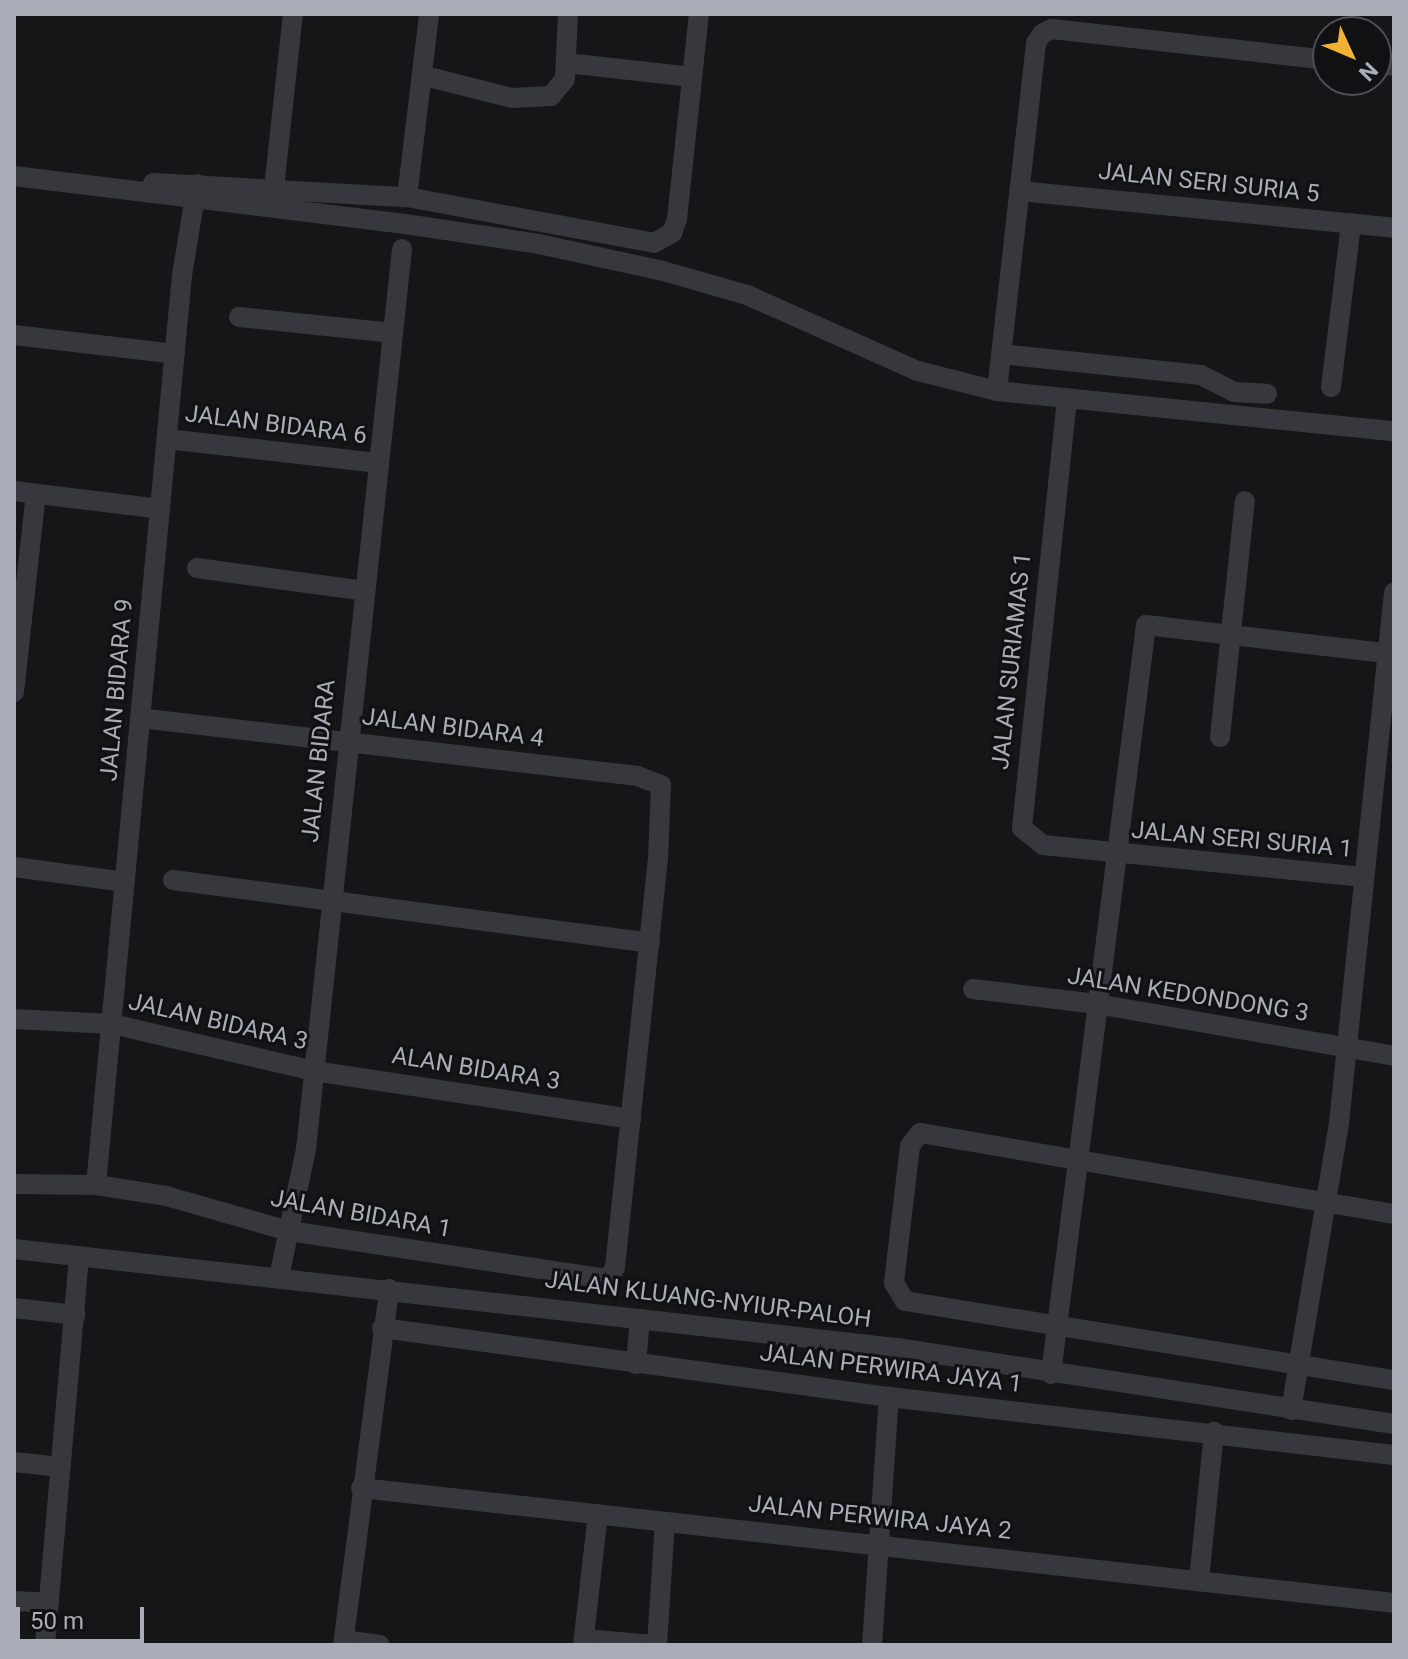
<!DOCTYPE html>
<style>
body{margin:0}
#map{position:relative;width:1408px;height:1659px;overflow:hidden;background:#161618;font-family:Roboto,sans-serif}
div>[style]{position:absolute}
.minor>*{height:20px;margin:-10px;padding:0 10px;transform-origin:10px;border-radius:10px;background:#37383d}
span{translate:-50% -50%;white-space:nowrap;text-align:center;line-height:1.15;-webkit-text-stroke:6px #111113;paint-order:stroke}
.street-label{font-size:24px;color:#a8adb8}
.frame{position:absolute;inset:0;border:16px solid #a8adb8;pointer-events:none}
.north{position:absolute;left:1312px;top:16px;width:80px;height:80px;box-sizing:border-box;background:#111113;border:2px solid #4d4f55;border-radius:50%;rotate:134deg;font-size:22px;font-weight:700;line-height:32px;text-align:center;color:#a8adb8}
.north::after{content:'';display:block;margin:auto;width:28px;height:36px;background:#f2b134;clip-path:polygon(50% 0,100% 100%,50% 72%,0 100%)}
.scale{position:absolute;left:16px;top:1607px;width:128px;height:36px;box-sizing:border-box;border:4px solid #a8adb8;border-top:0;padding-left:10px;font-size:24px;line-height:28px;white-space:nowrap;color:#a8adb8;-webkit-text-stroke:6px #111113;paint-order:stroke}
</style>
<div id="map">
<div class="minor">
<i style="left:567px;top:63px;width:126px;rotate:6.4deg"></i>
<i style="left:1376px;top:64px;width:18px;rotate:6deg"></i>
<i style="left:425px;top:76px;width:90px;rotate:14.2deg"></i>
<i style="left:512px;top:98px;width:39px;rotate:-3deg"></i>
<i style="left:551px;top:96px;width:22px;rotate:-51deg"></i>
<i style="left:565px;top:79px;width:65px;rotate:-87.4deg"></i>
<i style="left:14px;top:176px;width:394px;rotate:7deg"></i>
<i style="left:405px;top:224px;width:135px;rotate:8.5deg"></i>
<i style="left:539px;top:244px;width:127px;rotate:12.3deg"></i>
<i style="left:663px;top:271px;width:87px;rotate:15.9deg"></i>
<i style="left:747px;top:295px;width:187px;rotate:24deg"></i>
<i style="left:918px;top:371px;width:81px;rotate:14.2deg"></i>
<i style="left:997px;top:391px;width:399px;rotate:5.8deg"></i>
<i style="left:153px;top:183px;width:254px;rotate:3.2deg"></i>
<i style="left:407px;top:197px;width:251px;rotate:10.5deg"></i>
<i style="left:654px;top:243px;width:21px;rotate:-29deg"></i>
<i style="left:672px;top:233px;width:15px;rotate:-70deg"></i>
<i style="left:677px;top:219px;width:206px;rotate:-83.9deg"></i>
<i style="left:274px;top:188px;width:175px;rotate:-83.8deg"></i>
<i style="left:1019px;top:191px;width:377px;rotate:5.6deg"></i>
<i style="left:407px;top:197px;width:184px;rotate:-83.1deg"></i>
<i style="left:239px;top:317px;width:155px;rotate:5.9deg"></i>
<i style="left:14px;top:335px;width:162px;rotate:6.7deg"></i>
<i style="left:1001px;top:354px;width:201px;rotate:6deg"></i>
<i style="left:1201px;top:375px;width:37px;rotate:27deg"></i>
<i style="left:1234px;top:392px;width:33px;rotate:3deg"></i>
<i style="left:1331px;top:387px;width:165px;rotate:-83deg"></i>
<i style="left:997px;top:391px;width:350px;rotate:-83.6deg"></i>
<i style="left:1036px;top:43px;width:11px;rotate:-56deg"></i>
<i style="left:1042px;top:34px;width:11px;rotate:-27deg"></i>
<i style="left:1052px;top:29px;width:278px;rotate:6.4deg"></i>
<i style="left:1067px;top:399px;width:431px;rotate:96deg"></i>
<i style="left:1022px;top:828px;width:27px;rotate:39deg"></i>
<i style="left:1043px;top:845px;width:322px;rotate:5.7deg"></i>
<i style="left:167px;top:439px;width:213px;rotate:6.5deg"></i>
<i style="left:14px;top:491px;width:147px;rotate:7deg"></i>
<i style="left:197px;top:568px;width:169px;rotate:7.8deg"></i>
<i style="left:14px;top:692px;width:199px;rotate:-83.7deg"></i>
<i style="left:1220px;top:737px;width:237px;rotate:-84deg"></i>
<i style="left:14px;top:867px;width:112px;rotate:7.7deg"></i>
<i style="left:173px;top:880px;width:481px;rotate:7.5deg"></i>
<i style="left:973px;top:989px;width:125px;rotate:6.9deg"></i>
<i style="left:1097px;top:1004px;width:302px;rotate:9.9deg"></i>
<i style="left:14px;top:1019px;width:98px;rotate:2.9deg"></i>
<i style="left:112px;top:1024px;width:207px;rotate:13.1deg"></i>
<i style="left:314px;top:1071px;width:321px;rotate:8.6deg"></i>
<i style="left:14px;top:1184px;width:82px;rotate:0.7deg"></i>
<i style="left:96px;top:1185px;width:71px;rotate:8.9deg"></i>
<i style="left:166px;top:1196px;width:128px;rotate:15.9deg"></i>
<i style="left:289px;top:1231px;width:316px;rotate:8.6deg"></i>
<i style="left:601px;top:1278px;width:9px;rotate:-6deg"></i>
<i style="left:610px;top:1277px;width:11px;rotate:-63deg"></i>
<i style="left:615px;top:1267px;width:410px;rotate:-84deg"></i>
<i style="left:658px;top:859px;width:74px;rotate:-87.7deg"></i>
<i style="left:661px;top:785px;width:25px;rotate:-159deg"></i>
<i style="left:638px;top:776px;width:501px;rotate:-173.36deg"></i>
<i style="left:96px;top:1185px;width:914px;rotate:-84.6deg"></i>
<i style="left:182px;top:275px;width:92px;rotate:-80.6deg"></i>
<i style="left:1394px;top:1214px;width:481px;rotate:-170.3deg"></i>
<i style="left:920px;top:1133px;width:16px;rotate:128deg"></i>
<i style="left:910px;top:1146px;width:138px;rotate:96.7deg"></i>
<i style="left:894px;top:1283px;width:21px;rotate:59deg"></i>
<i style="left:905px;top:1301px;width:495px;rotate:9.2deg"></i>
<i style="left:14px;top:1249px;width:889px;rotate:6.4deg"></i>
<i style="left:897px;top:1348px;width:503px;rotate:8.69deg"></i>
<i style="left:279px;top:1277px;width:131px;rotate:-78.1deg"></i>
<i style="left:306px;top:1149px;width:905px;rotate:-83.91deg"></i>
<i style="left:14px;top:1308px;width:62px;rotate:6.4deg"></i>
<i style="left:382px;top:1328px;width:512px;rotate:7.75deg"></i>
<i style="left:889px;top:1397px;width:508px;rotate:6.55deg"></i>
<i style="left:636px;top:1364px;width:45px;rotate:-84.9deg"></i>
<i style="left:1051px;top:1374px;width:755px;rotate:-82.77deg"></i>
<i style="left:1146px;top:625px;width:250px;rotate:6.7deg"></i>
<i style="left:1291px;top:1410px;width:291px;rotate:-80.5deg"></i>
<i style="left:1339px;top:1123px;width:533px;rotate:-84.08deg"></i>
<i style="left:14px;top:1462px;width:47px;rotate:6.1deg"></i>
<i style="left:361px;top:1488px;width:1039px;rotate:6.35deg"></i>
<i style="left:1199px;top:1580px;width:149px;rotate:-84.2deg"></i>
<i style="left:14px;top:1601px;width:35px;rotate:3deg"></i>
<i style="left:584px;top:1639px;width:70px;rotate:4.9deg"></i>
<i style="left:344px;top:1640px;width:36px;rotate:8deg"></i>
<i style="left:45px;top:1645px;width:390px;rotate:-85deg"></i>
<i style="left:343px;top:1645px;width:359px;rotate:-82.6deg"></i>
<i style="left:583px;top:1645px;width:132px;rotate:-83.5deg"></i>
<i style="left:657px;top:1645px;width:123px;rotate:-86.3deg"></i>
<i style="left:872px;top:1645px;width:249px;rotate:-86.1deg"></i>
</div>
<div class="street-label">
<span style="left:1209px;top:183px;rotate:6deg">JALAN SERI SURIA 5</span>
<span style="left:276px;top:425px;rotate:7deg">JALAN BIDARA 6</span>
<span style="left:1012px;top:661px;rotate:-84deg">JALAN SURIAMAS 1</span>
<span style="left:117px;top:690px;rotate:-85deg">JALAN BIDARA 9</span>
<span style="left:453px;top:728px;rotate:7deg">JALAN BIDARA 4</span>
<span style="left:319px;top:761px;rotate:-84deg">JALAN BIDARA</span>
<span style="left:1242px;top:840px;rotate:5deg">JALAN SERI SURIA 1</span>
<span style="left:1188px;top:995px;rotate:9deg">JALAN KEDONDONG 3</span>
<span style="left:218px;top:1022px;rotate:13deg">JALAN BIDARA 3</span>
<span style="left:476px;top:1069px;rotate:9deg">ALAN BIDARA 3</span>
<span style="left:361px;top:1214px;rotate:10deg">JALAN BIDARA 1</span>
<span style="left:708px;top:1300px;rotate:7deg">JALAN KLUANG-NYIUR-PALOH</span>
<span style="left:891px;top:1369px;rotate:7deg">JALAN PERWIRA JAYA 1</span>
<span style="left:880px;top:1518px;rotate:6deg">JALAN PERWIRA JAYA 2</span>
</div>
<div class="frame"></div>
<div class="north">N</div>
<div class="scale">50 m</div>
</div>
